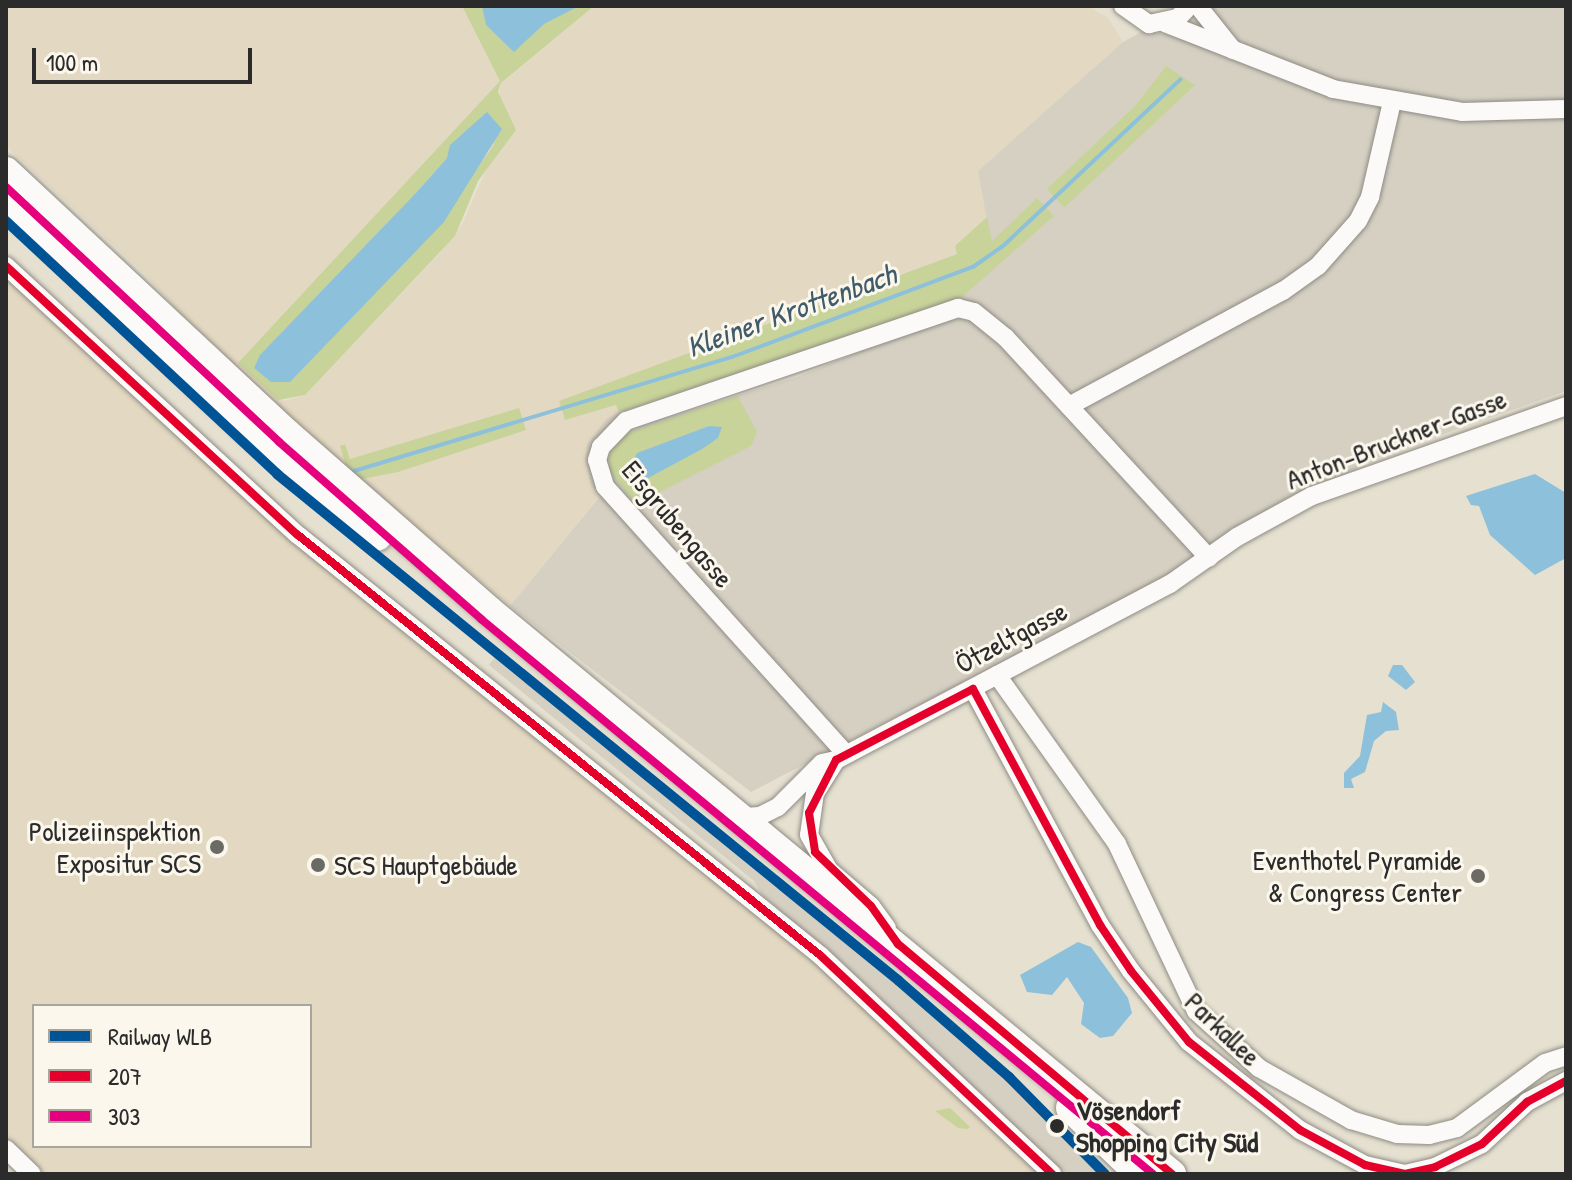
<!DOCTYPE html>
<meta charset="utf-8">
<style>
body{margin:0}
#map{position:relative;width:1572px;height:1180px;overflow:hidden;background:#e5e0d0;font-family:"Patrick Hand",sans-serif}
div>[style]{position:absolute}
.built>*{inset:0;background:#e3d8c1}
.industrial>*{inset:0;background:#d6d0c3}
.green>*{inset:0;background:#c8d39a}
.water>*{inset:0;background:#8dc0db}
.stream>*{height:4px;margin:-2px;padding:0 2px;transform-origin:2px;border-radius:2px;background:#8dc0db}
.roads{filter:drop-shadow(0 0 2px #8e8b83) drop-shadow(0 0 2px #8e8b83)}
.minor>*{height:18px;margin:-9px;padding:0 9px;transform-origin:9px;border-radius:9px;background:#fbfaf8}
.primary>*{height:28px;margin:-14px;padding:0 14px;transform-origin:14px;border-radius:14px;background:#fbfaf8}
.bus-1>*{height:8px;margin:-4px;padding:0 4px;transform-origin:4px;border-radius:4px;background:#e4002b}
.bus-2>*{height:8px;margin:-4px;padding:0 4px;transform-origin:4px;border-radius:4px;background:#e5007d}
.rail-1>*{height:10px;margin:-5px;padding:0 5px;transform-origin:5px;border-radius:5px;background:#005395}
.dots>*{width:22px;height:22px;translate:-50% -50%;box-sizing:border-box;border:4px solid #fbf7ec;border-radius:50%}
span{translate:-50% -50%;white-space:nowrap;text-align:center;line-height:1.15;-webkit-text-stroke:6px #fbf7ec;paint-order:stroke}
.street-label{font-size:28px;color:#2b2b2b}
.poi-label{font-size:28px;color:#2b2b2b}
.right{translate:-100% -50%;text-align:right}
.left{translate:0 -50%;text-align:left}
.stop-label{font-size:28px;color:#2b2b2b;font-weight:700}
.water-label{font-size:30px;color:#405b6a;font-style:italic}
.frame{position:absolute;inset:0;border:8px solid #2b2b2b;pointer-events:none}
.legend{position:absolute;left:32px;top:1004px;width:280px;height:144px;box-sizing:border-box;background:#fbf7ec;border:2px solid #a8a59f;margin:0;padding:10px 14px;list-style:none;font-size:24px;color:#2b2b2b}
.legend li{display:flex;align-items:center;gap:16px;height:40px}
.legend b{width:40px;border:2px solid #a8a59f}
.scale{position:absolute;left:32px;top:48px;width:220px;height:36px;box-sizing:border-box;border:4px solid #2b2b2b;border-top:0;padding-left:10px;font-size:24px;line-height:28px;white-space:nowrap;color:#2b2b2b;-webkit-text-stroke:6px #fbf7ec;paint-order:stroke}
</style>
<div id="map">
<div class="built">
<i style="clip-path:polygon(6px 6px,462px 6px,501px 80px,239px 363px,284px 401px,305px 395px,440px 253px,462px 225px,487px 168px,501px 84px,594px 6px,1088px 6px,1108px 18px,1123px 42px,978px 171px,987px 217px,955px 246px,957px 254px,560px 401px,565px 420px,617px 405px,619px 412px,607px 418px,590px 479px,601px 494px,510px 606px,223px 363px,145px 274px,6px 146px)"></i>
<i style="clip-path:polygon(evenodd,6px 255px,285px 516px,835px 957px,1061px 1174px,19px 1174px,6px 1161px,6px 255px,34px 1006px,310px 1006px,310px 1146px,34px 1146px,34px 1006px)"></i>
</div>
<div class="industrial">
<i style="clip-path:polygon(1209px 6px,1566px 6px,1566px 391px,1381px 456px,1249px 524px,1164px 578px,751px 792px,510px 606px,601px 495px,591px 486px,585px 459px,587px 445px,607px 418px,619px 412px,636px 427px,800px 376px,952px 314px,991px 242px,978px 171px,1123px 42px,1143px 31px,1178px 36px)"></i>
<i style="clip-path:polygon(500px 651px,964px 1030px,1110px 1174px,1061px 1174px,869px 987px,762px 895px,754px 881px,489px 665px)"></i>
</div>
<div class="green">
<i style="clip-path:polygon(evenodd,462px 6px,594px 6px,501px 83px,498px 92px,516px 130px,478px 181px,455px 236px,305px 395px,278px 400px,238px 363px,500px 81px,462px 6px,495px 143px,473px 174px,415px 194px,447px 158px,495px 143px)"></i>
<i style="clip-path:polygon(1166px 66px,1195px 85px,1064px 208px,1047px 189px,1135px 106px)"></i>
<i style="clip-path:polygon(1037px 198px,1054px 216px,961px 298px,625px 411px,619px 412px,616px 405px,565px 420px,559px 401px,957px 254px,955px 246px,987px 217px,992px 241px)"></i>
<i style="clip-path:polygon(evenodd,738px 396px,757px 432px,751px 446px,636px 504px,610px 473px,608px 456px,622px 435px,738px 396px,709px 426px,718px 438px,637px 483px,637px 453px,709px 426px)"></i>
<i style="clip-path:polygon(519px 408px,526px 430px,398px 472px,361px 479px,347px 469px,340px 446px,345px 444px,350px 459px)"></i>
<i style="clip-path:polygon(950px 1108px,970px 1127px,968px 1129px,958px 1128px,935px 1111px)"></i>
</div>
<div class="water">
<i style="clip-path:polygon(482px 6px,579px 6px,544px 24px,514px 52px,486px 25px)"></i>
<i style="clip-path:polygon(487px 112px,502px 129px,444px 222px,290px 382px,271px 382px,254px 368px,260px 355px,415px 194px,447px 158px,450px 145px)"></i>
<i style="clip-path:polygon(709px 426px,722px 427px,718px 438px,702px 449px,637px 484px,628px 471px,637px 453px)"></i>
<i style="clip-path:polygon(1535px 474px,1566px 493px,1566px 558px,1535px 575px,1490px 535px,1479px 506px,1471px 505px,1466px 496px)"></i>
<i style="clip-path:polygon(1393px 665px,1402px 665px,1415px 682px,1406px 690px,1388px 676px)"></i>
<i style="clip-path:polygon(1383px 702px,1396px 712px,1399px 730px,1386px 731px,1374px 741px,1365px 772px,1351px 779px,1354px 788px,1344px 788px,1344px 773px,1360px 756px,1367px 715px,1381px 712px)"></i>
<i style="clip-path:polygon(1078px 942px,1091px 947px,1128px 998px,1132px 1013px,1113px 1036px,1100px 1038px,1081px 1024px,1084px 1003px,1067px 977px,1052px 995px,1027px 992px,1020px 975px)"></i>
</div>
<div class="stream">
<i style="left:354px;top:471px;width:395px;rotate:-16.8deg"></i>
<i style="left:732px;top:357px;width:257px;rotate:-20.5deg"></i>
<i style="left:973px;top:267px;width:35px;rotate:-35deg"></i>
<i style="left:1002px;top:247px;width:245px;rotate:-43.2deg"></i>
</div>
<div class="roads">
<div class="minor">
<i style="left:1123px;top:6px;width:32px;rotate:35deg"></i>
<i style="left:1149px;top:24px;width:30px;rotate:-12deg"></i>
<i style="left:1178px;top:18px;width:16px;rotate:-47deg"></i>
<i style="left:1198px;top:6px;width:56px;rotate:51.5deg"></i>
<i style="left:1165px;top:23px;width:180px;rotate:21.4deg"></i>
<i style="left:1333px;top:89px;width:131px;rotate:10.1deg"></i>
<i style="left:1462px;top:112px;width:104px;rotate:-1.7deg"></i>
<i style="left:6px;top:266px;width:397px;rotate:42.7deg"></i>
<i style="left:298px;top:535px;width:671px;rotate:38.83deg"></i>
<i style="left:821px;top:956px;width:318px;rotate:43.3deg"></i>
<i style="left:1069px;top:406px;width:243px;rotate:-28.3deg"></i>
<i style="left:1283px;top:291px;width:43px;rotate:-35.5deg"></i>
<i style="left:1318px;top:266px;width:60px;rotate:-48.4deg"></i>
<i style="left:1358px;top:221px;width:27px;rotate:-63deg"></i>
<i style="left:1370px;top:197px;width:98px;rotate:-77deg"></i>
<i style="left:997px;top:675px;width:207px;rotate:54.6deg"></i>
<i style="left:1117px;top:844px;width:185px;rotate:64.7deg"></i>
<i style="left:1196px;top:1011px;width:85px;rotate:42.1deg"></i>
<i style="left:1259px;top:1068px;width:106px;rotate:29.5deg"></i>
<i style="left:1351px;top:1120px;width:48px;rotate:16.9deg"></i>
<i style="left:1397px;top:1134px;width:32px;rotate:2deg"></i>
<i style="left:1429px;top:1135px;width:29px;rotate:-14deg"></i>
<i style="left:1457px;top:1128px;width:109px;rotate:-36.5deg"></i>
<i style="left:1545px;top:1063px;width:22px;rotate:-18deg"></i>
<i style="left:973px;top:689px;width:268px;rotate:61.7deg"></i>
<i style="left:1100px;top:925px;width:55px;rotate:56deg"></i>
<i style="left:1131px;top:971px;width:92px;rotate:50.8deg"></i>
<i style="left:1189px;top:1042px;width:142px;rotate:38.4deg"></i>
<i style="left:1300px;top:1130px;width:74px;rotate:28.3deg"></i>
<i style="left:1365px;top:1165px;width:41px;rotate:12.7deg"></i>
<i style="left:1405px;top:1174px;width:31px;rotate:-13deg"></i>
<i style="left:1435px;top:1167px;width:52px;rotate:-26.1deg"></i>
<i style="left:1482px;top:1144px;width:62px;rotate:-43deg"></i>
<i style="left:1527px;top:1102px;width:44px;rotate:-28.3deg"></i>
<i style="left:846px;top:754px;width:360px;rotate:-132deg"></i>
<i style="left:605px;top:486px;width:27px;rotate:-107deg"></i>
<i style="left:597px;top:460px;width:14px;rotate:-73deg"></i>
<i style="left:601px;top:447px;width:36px;rotate:-46deg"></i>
<i style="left:626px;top:421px;width:351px;rotate:-18.8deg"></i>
<i style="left:958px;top:308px;width:16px;rotate:14deg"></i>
<i style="left:974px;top:312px;width:41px;rotate:39.1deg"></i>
<i style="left:1006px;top:338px;width:299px;rotate:47.3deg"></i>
<i style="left:836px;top:760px;width:39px;rotate:122deg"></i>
<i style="left:815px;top:793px;width:42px;rotate:98.1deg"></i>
<i style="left:809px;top:835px;width:40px;rotate:60.3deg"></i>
<i style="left:829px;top:870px;width:55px;rotate:40.6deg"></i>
<i style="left:871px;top:906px;width:27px;rotate:54deg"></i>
<i style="left:744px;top:817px;width:16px;rotate:-4deg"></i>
<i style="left:760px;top:816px;width:20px;rotate:-27deg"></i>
<i style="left:778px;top:807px;width:62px;rotate:-45deg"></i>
<i style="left:822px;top:763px;width:14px;rotate:-12deg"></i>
<i style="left:836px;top:760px;width:378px;rotate:-27.8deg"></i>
<i style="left:1170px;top:584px;width:82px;rotate:-35deg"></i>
<i style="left:1237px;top:537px;width:85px;rotate:-28.7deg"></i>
<i style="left:1312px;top:496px;width:269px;rotate:-19.5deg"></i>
<i style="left:6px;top:1149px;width:36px;rotate:44deg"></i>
</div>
<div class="primary">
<i style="left:6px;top:171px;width:384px;rotate:43deg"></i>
<i style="left:287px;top:433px;width:269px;rotate:41.2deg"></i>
<i style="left:489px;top:610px;width:886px;rotate:39.55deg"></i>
<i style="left:6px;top:201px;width:336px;rotate:43.2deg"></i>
<i style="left:251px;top:431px;width:165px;rotate:39.8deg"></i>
<i style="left:1070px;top:1108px;width:95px;rotate:43.7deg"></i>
</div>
</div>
<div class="bus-1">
<i style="left:6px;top:266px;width:397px;rotate:42.7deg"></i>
<i style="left:298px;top:535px;width:671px;rotate:38.83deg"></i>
<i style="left:821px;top:956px;width:318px;rotate:43.3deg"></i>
<i style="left:973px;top:689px;width:268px;rotate:61.7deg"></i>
<i style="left:1100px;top:925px;width:55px;rotate:56deg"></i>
<i style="left:1131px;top:971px;width:92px;rotate:50.8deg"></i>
<i style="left:1189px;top:1042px;width:142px;rotate:38.4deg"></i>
<i style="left:1300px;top:1130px;width:74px;rotate:28.3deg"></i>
<i style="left:1365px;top:1165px;width:41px;rotate:12.7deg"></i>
<i style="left:1405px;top:1174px;width:31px;rotate:-13deg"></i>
<i style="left:1435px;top:1167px;width:52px;rotate:-26.1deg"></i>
<i style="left:1482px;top:1144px;width:62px;rotate:-43deg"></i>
<i style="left:1527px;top:1102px;width:44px;rotate:-28.3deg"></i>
<i style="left:973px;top:689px;width:154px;rotate:152.6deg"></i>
<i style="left:836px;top:760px;width:59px;rotate:117deg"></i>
<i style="left:809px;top:813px;width:39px;rotate:81deg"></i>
<i style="left:815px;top:852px;width:78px;rotate:44deg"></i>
<i style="left:871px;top:906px;width:47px;rotate:54.6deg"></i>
<i style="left:898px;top:944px;width:358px;rotate:40deg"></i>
</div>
<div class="bus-2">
<i style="left:6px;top:187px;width:374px;rotate:43deg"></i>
<i style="left:279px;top:442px;width:269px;rotate:41.2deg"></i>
<i style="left:481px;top:619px;width:872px;rotate:39.55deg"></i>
</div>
<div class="rail-1">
<i style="left:6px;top:221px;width:371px;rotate:43deg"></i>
<i style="left:277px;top:474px;width:802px;rotate:39.18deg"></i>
<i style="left:899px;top:981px;width:146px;rotate:41.1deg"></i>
<i style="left:1009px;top:1077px;width:136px;rotate:45.3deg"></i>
</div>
<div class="dots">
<i style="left:217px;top:847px;background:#6c6a65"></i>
<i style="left:318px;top:865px;background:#6c6a65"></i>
<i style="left:1478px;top:876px;background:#6c6a65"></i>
<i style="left:1057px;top:1126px;background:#2b2b2b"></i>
</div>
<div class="street-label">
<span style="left:1396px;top:439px;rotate:-21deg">Anton-Bruckner-Gasse</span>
<span style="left:678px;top:524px;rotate:50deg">Eisgrubengasse</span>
<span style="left:1011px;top:637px;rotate:-28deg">Ötzeltgasse</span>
<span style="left:1223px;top:1029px;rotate:44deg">Parkallee</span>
</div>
<div class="poi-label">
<span class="right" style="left:201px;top:847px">Polizeiinspektion<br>Expositur SCS</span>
<span class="right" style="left:1462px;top:876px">Eventhotel Pyramide<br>&amp; Congress Center</span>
<span class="left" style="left:334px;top:865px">SCS Hauptgebäude</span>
</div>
<div class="stop-label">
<span class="left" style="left:1076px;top:1126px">Vösendorf<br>Shopping City Süd</span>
</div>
<div class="water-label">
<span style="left:791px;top:310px;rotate:-20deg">Kleiner Krottenbach</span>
</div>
<div class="frame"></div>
<ul class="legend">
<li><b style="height:10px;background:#005395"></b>Railway WLB</li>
<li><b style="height:10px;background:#e4002b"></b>207</li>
<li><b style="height:10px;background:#e5007d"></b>303</li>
</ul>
<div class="scale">100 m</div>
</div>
